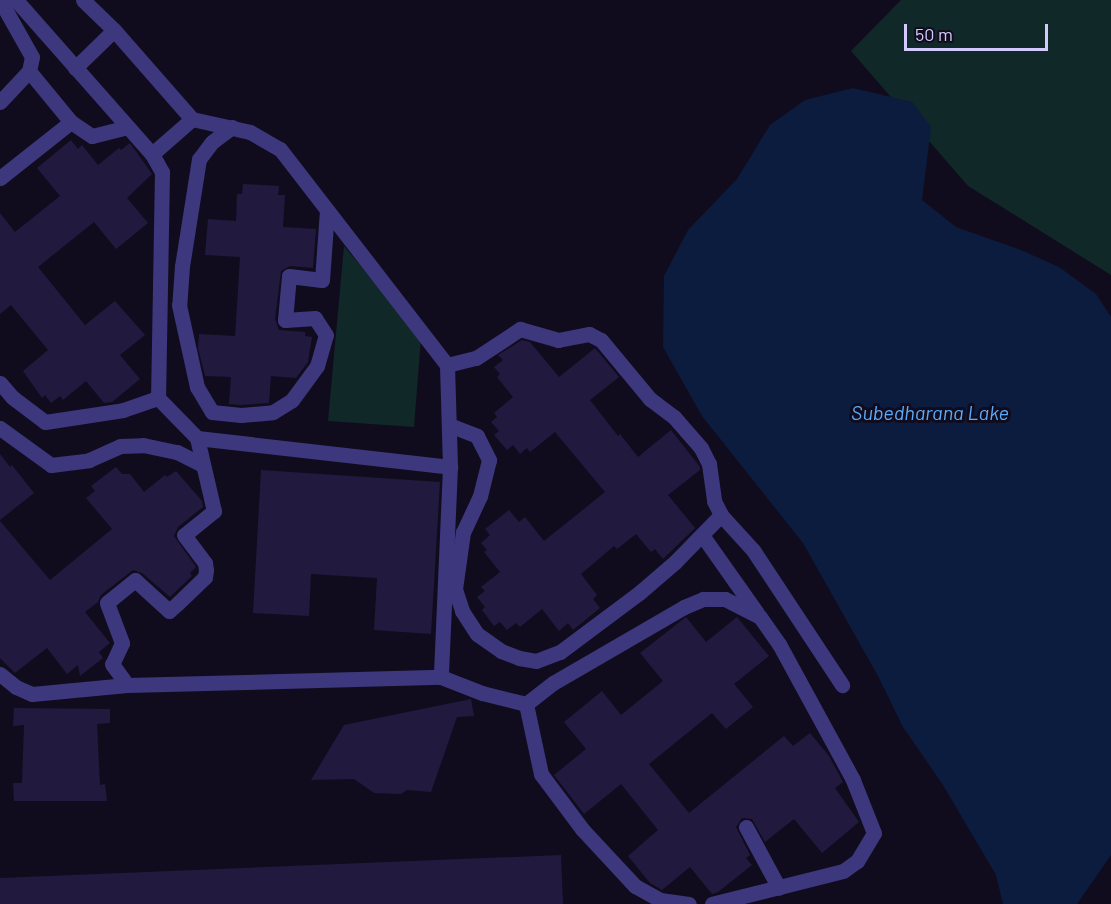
<!DOCTYPE html>
<style>
body{margin:0}
#map{position:relative;width:1111px;height:904px;overflow:hidden;background:#100c1e;font-family:Barlow,sans-serif}
div>[style]{position:absolute}
.green>*{inset:0;background:#102828}
.water>*{inset:0;background:#0b1c3e}
.building>*{inset:0;background:#22193f}
.minor>*{height:15px;margin:-7.5px;padding:0 7.5px;transform-origin:7.5px;border-radius:7.5px;background:#3d387d}
span{translate:-50% -50%;white-space:nowrap;text-align:center;line-height:1.15;-webkit-text-stroke:6px #100c1e;paint-order:stroke}
.water-label{font-size:20px;color:#5aabfc;font-style:italic}
.scale{position:absolute;left:904px;top:24px;width:144px;height:27px;box-sizing:border-box;border:3px solid #d2cafe;border-top:0;padding-left:8px;font-size:18px;line-height:21px;white-space:nowrap;color:#d2cafe;-webkit-text-stroke:4px #100c1e;paint-order:stroke}
</style>
<div id="map">
<div class="green">
<i style="clip-path:polygon(901px 0,1111px 0,1111px 275px,968px 186px,851px 51px)"></i>
<i style="clip-path:polygon(344px 246px,421px 338px,414px 427px,328px 421px)"></i>
</div>
<div class="water">
<i style="clip-path:polygon(853px 88px,912px 102px,931px 127px,922px 200px,956px 227px,1021px 250px,1059px 267px,1096px 294px,1111px 317px,1111px 855px,1077px 904px,1003px 904px,996px 875px,943px 785px,903px 727px,878px 676px,803px 543px,702px 416px,663px 347px,664px 276px,688px 230px,737px 179px,770px 125px,805px 100px)"></i>
</div>
<div class="building">
<i style="clip-path:polygon(71px 140px,78px 149px,82px 145px,98px 165px,119px 148px,121px 150px,130px 143px,152px 174px,127px 198px,148px 223px,116px 249px,94px 222px,38px 267px,85px 325px,115px 301px,145px 335px,120px 355px,140px 379px,112px 402px,104px 403px,86px 381px,63px 400px,60px 396px,51px 403px,45px 395px,42px 398px,23px 371px,48px 350px,11px 305px,0 314px,0 213px,15px 232px,60px 196px,37px 168px)"></i>
<i style="clip-path:polygon(243px 184px,279px 186px,278px 195px,285px 195px,283px 227px,316px 229px,313px 268px,290px 266px,281px 271px,275px 319px,279px 330px,305px 332px,305px 336px,312px 337px,308px 362px,296px 378px,271px 376px,269px 403px,241px 405px,229px 404px,231px 377px,205px 376px,198px 348px,199px 334px,235px 336px,240px 257px,205px 255px,208px 219px,236px 221px,237px 194px,242px 194px)"></i>
<i style="clip-path:polygon(522px 340px,530px 342px,559px 377px,595px 348px,619px 377px,590px 400px,618px 436px,620px 434px,638px 457px,671px 430px,700px 467px,700px 470px,668px 495px,695px 528px,663px 559px,655px 549px,651px 552px,636px 534px,617px 549px,614px 546px,581px 574px,597px 595px,593px 599px,600px 608px,573px 630px,568px 623px,559px 631px,542px 609px,520px 627px,516px 623px,507px 630px,500px 622px,494px 626px,482px 610px,485px 607px,477px 597px,485px 591px,481px 587px,500px 572px,484px 552px,487px 550px,481px 543px,490px 535px,485px 529px,509px 510px,519px 522px,525px 517px,544px 541px,605px 492px,555px 432px,530px 452px,527px 448px,520px 454px,513px 445px,507px 450px,494px 435px,499px 431px,491px 422px,497px 417px,494px 413px,513px 397px,497px 377px,500px 374px,494px 367px,503px 360px,498px 355px)"></i>
<i style="clip-path:polygon(0 454px,10px 467px,12px 465px,34px 493px,0 520px)"></i>
<i style="clip-path:polygon(116px 467px,122px 474px,130px 474px,144px 492px,165px 475px,167px 477px,176px 471px,202px 501px,203px 507px,178px 527px,174px 536px,196px 567px,190px 573px,192px 576px,170px 597px,142px 573px,133px 570px,101px 595px,98px 602px,85px 612px,110px 643px,99px 652px,103px 658px,80px 676px,78px 665px,67px 674px,47px 648px,15px 673px,0 658px,0 521px,50px 580px,112px 529px,86px 498px,95px 491px,91px 486px)"></i>
<i style="clip-path:polygon(261px 470px,440px 482px,431px 634px,374px 630px,377px 578px,311px 574px,309px 616px,253px 613px)"></i>
<i style="clip-path:polygon(686px 617px,706px 642px,737px 617px,769px 656px,734px 684px,753px 707px,726px 729px,712px 713px,649px 764px,689px 813px,784px 736px,793px 746px,810px 733px,829px 756px,843px 782px,835px 788px,859px 822px,822px 853px,794px 819px,765px 842px,752px 819px,742px 818px,736px 827px,750px 855px,746px 858px,752px 865px,718px 892px,712px 894px,690px 867px,662px 890px,650px 883px,628px 856px,658px 830px,621px 784px,584px 814px,554px 775px,586px 749px,564px 722px,602px 691px,621px 715px,663px 681px,640px 653px)"></i>
<i style="clip-path:polygon(471px 699px,474px 716px,457px 717px,431px 792px,407px 790px,401px 794px,374px 793px,354px 779px,311px 780px,344px 725px)"></i>
<i style="clip-path:polygon(14px 708px,110px 709px,110px 723px,97px 724px,100px 785px,105px 784px,107px 801px,14px 801px,13px 783px,22px 783px,24px 725px,13px 726px)"></i>
<i style="clip-path:polygon(561px 855px,563px 904px,0 904px,0 878px)"></i>
</div>
<div class="minor">
<i style="left:0;top:0;width:65px;rotate:60.7deg"></i>
<i style="left:32px;top:57px;width:14px;rotate:102deg"></i>
<i style="left:16px;top:0;width:205px;rotate:48.6deg"></i>
<i style="left:152px;top:154px;width:21px;rotate:61deg"></i>
<i style="left:162px;top:172px;width:226px;rotate:91deg"></i>
<i style="left:158px;top:398px;width:56px;rotate:45.7deg"></i>
<i style="left:197px;top:438px;width:75px;rotate:76.9deg"></i>
<i style="left:214px;top:511px;width:38px;rotate:141deg"></i>
<i style="left:184px;top:535px;width:35px;rotate:53deg"></i>
<i style="left:205px;top:563px;width:7px;rotate:82deg"></i>
<i style="left:206px;top:570px;width:7px;rotate:98deg"></i>
<i style="left:205px;top:577px;width:37px;rotate:136deg"></i>
<i style="left:178px;top:603px;width:12px;rotate:138deg"></i>
<i style="left:169px;top:611px;width:46px;rotate:-137.6deg"></i>
<i style="left:135px;top:580px;width:36px;rotate:141deg"></i>
<i style="left:107px;top:603px;width:43px;rotate:69.4deg"></i>
<i style="left:122px;top:643px;width:23px;rotate:115deg"></i>
<i style="left:112px;top:664px;width:26px;rotate:54deg"></i>
<i style="left:83px;top:0;width:43px;rotate:44.1deg"></i>
<i style="left:114px;top:30px;width:118px;rotate:48.8deg"></i>
<i style="left:192px;top:119px;width:59px;rotate:12.6deg"></i>
<i style="left:250px;top:132px;width:34px;rotate:30deg"></i>
<i style="left:280px;top:149px;width:273px;rotate:52.3deg"></i>
<i style="left:447px;top:365px;width:102px;rotate:88.3deg"></i>
<i style="left:450px;top:467px;width:210px;rotate:92.5deg"></i>
<i style="left:75px;top:68px;width:54px;rotate:-44.3deg"></i>
<i style="left:0;top:102px;width:42px;rotate:-46.9deg"></i>
<i style="left:29px;top:71px;width:66px;rotate:50.5deg"></i>
<i style="left:232px;top:127px;width:25px;rotate:143deg"></i>
<i style="left:212px;top:142px;width:21px;rotate:127deg"></i>
<i style="left:199px;top:159px;width:108px;rotate:99deg"></i>
<i style="left:182px;top:266px;width:39px;rotate:94deg"></i>
<i style="left:179px;top:305px;width:84px;rotate:77.6deg"></i>
<i style="left:197px;top:387px;width:29px;rotate:59deg"></i>
<i style="left:212px;top:412px;width:29px;rotate:6deg"></i>
<i style="left:241px;top:415px;width:32px;rotate:-5deg"></i>
<i style="left:273px;top:412px;width:22px;rotate:-32deg"></i>
<i style="left:292px;top:400px;width:42px;rotate:-53.7deg"></i>
<i style="left:317px;top:366px;width:32px;rotate:-74deg"></i>
<i style="left:326px;top:335px;width:20px;rotate:-123deg"></i>
<i style="left:315px;top:318px;width:30px;rotate:176deg"></i>
<i style="left:285px;top:320px;width:44px;rotate:-84.8deg"></i>
<i style="left:289px;top:276px;width:33px;rotate:7deg"></i>
<i style="left:322px;top:280px;width:70px;rotate:-85.9deg"></i>
<i style="left:152px;top:154px;width:53px;rotate:-41.2deg"></i>
<i style="left:0;top:178px;width:90px;rotate:-38.3deg"></i>
<i style="left:71px;top:122px;width:25px;rotate:34deg"></i>
<i style="left:92px;top:136px;width:37px;rotate:-14deg"></i>
<i style="left:447px;top:365px;width:30px;rotate:-14deg"></i>
<i style="left:476px;top:358px;width:53px;rotate:-33.4deg"></i>
<i style="left:520px;top:329px;width:40px;rotate:16deg"></i>
<i style="left:558px;top:340px;width:32px;rotate:-11deg"></i>
<i style="left:589px;top:334px;width:13px;rotate:27deg"></i>
<i style="left:601px;top:340px;width:77px;rotate:50.3deg"></i>
<i style="left:650px;top:399px;width:30px;rotate:37deg"></i>
<i style="left:674px;top:417px;width:41px;rotate:48.9deg"></i>
<i style="left:701px;top:448px;width:18px;rotate:63deg"></i>
<i style="left:709px;top:464px;width:37px;rotate:82deg"></i>
<i style="left:714px;top:501px;width:16px;rotate:63deg"></i>
<i style="left:721px;top:515px;width:47px;rotate:47.6deg"></i>
<i style="left:753px;top:550px;width:162px;rotate:56.6deg"></i>
<i style="left:0;top:383px;width:18px;rotate:49deg"></i>
<i style="left:12px;top:397px;width:41px;rotate:37.1deg"></i>
<i style="left:45px;top:422px;width:79px;rotate:-8.7deg"></i>
<i style="left:123px;top:410px;width:37px;rotate:-19deg"></i>
<i style="left:449px;top:425px;width:30px;rotate:21deg"></i>
<i style="left:477px;top:436px;width:27px;rotate:63deg"></i>
<i style="left:489px;top:460px;width:37px;rotate:104deg"></i>
<i style="left:480px;top:496px;width:40px;rotate:115deg"></i>
<i style="left:463px;top:532px;width:58px;rotate:98deg"></i>
<i style="left:455px;top:589px;width:23px;rotate:72deg"></i>
<i style="left:462px;top:611px;width:27px;rotate:57deg"></i>
<i style="left:477px;top:634px;width:29px;rotate:35deg"></i>
<i style="left:501px;top:651px;width:19px;rotate:21deg"></i>
<i style="left:519px;top:658px;width:17px;rotate:10deg"></i>
<i style="left:536px;top:661px;width:26px;rotate:-21deg"></i>
<i style="left:560px;top:652px;width:99px;rotate:-36.8deg"></i>
<i style="left:639px;top:593px;width:48px;rotate:-40.7deg"></i>
<i style="left:675px;top:562px;width:66px;rotate:-45.6deg"></i>
<i style="left:0;top:428px;width:63px;rotate:36deg"></i>
<i style="left:51px;top:465px;width:38px;rotate:-7deg"></i>
<i style="left:89px;top:460px;width:34px;rotate:-24deg"></i>
<i style="left:120px;top:446px;width:23px;rotate:-2deg"></i>
<i style="left:143px;top:445px;width:35px;rotate:12deg"></i>
<i style="left:177px;top:452px;width:29px;rotate:27deg"></i>
<i style="left:197px;top:438px;width:255px;rotate:6.5deg"></i>
<i style="left:702px;top:535px;width:95px;rotate:54.8deg"></i>
<i style="left:0;top:674px;width:21px;rotate:39deg"></i>
<i style="left:16px;top:687px;width:17px;rotate:24deg"></i>
<i style="left:32px;top:694px;width:95px;rotate:-5.4deg"></i>
<i style="left:127px;top:685px;width:314px;rotate:-1.5deg"></i>
<i style="left:441px;top:677px;width:44px;rotate:21.3deg"></i>
<i style="left:482px;top:693px;width:45px;rotate:14deg"></i>
<i style="left:526px;top:704px;width:34px;rotate:-38deg"></i>
<i style="left:553px;top:683px;width:151px;rotate:-30.1deg"></i>
<i style="left:684px;top:607px;width:21px;rotate:-23deg"></i>
<i style="left:703px;top:599px;width:22px"></i>
<i style="left:725px;top:599px;width:39px;rotate:27deg"></i>
<i style="left:760px;top:617px;width:33px;rotate:55deg"></i>
<i style="left:779px;top:644px;width:155px;rotate:61.4deg"></i>
<i style="left:853px;top:780px;width:57px;rotate:68.4deg"></i>
<i style="left:874px;top:833px;width:33px;rotate:121deg"></i>
<i style="left:857px;top:861px;width:17px;rotate:144deg"></i>
<i style="left:843px;top:871px;width:135px;rotate:165.9deg"></i>
<i style="left:526px;top:704px;width:72px;rotate:77.9deg"></i>
<i style="left:541px;top:774px;width:69px;rotate:53.3deg"></i>
<i style="left:582px;top:829px;width:78px;rotate:47.1deg"></i>
<i style="left:635px;top:886px;width:29px;rotate:29deg"></i>
<i style="left:660px;top:900px;width:29px;rotate:8deg"></i>
<i style="left:746px;top:827px;width:69px;rotate:61.6deg"></i>
</div>
<div class="water-label">
<span style="left:930px;top:412px">Subedharana Lake</span>
</div>
<div class="scale">50 m</div>
</div>
